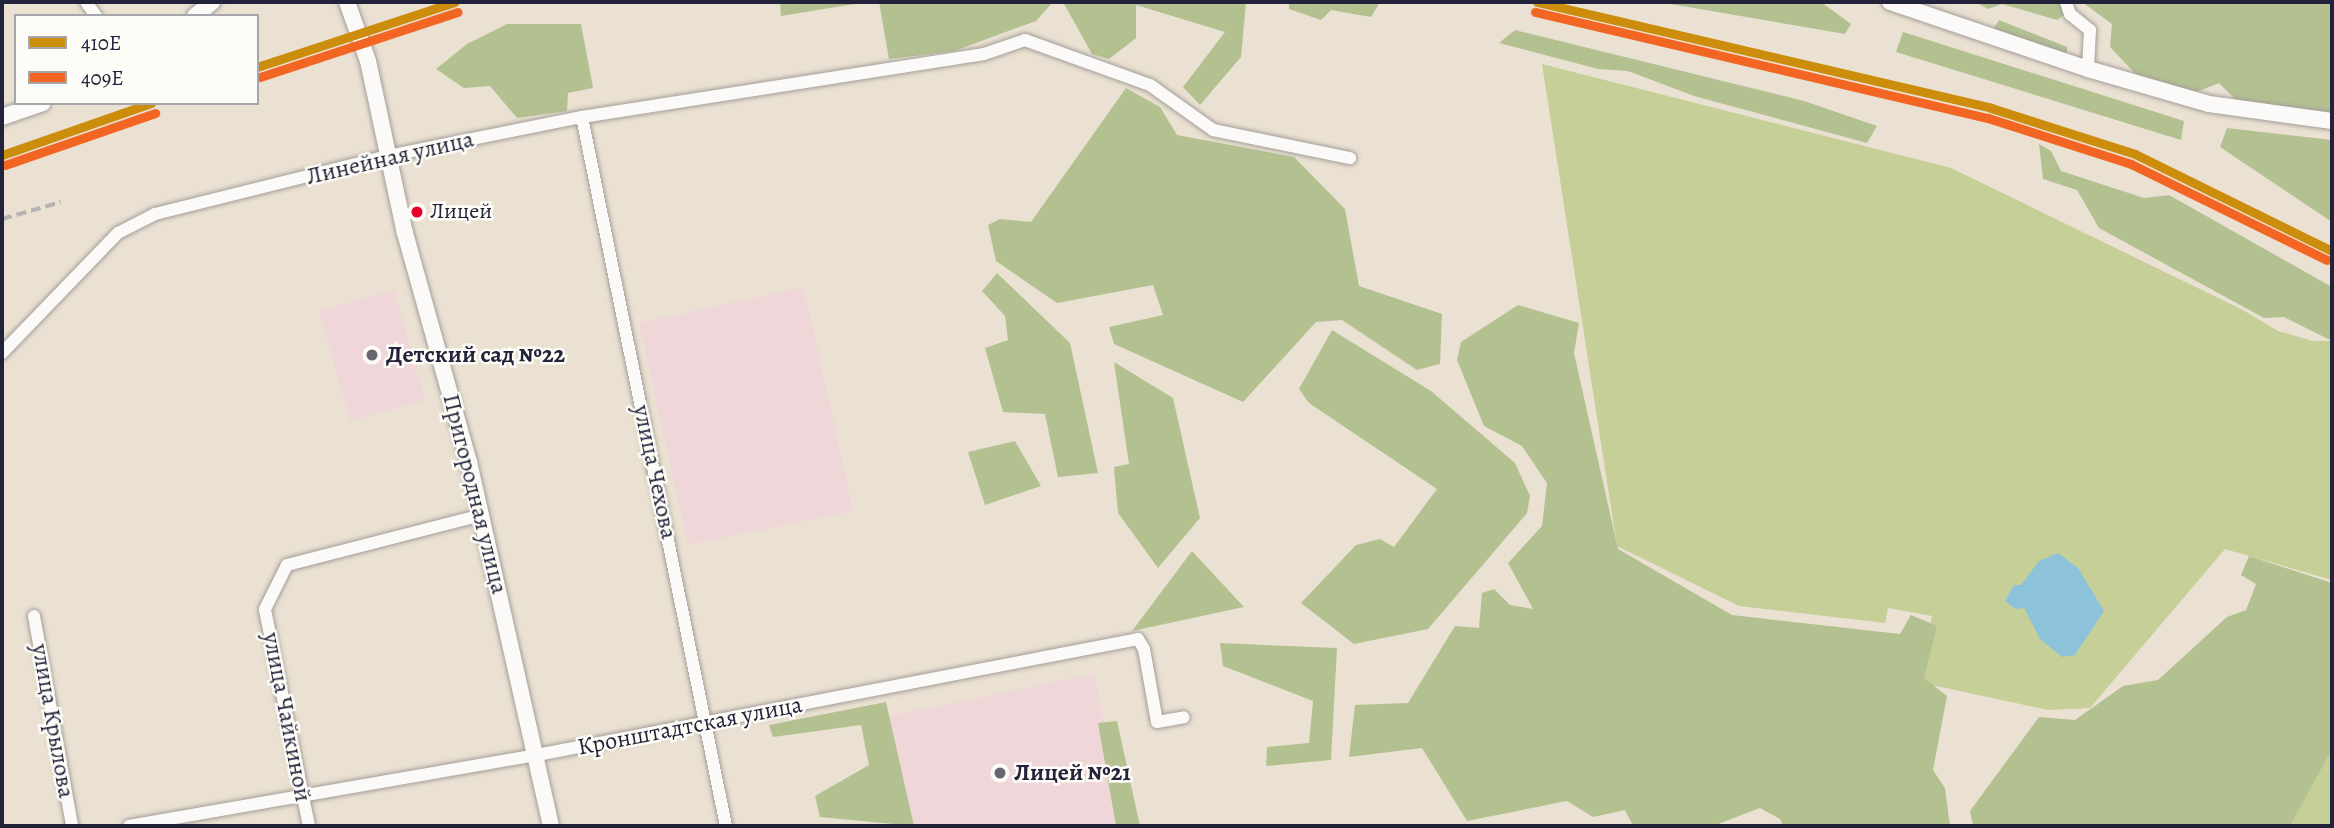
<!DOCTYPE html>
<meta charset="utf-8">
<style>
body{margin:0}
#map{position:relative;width:2334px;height:828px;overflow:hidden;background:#eae1d2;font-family:Alegreya,serif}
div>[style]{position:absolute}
.built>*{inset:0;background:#efd7d9}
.green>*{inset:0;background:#c6cf97}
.forest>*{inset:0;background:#b3c191}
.water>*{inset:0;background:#8cc3db}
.roads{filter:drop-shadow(0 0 2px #a49e99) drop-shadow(0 0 2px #a49e99)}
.minor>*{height:12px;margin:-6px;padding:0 6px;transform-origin:6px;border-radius:6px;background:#fcfaf8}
.secondary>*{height:16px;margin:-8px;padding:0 8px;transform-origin:8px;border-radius:8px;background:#fcfaf8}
.rail>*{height:3.5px;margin-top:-1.75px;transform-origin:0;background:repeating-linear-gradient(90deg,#b4b2b3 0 10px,transparent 0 15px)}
.rail-1>*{height:9px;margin:-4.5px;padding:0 4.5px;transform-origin:4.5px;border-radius:4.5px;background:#cc8c0c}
.rail-2>*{height:9px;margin:-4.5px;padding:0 4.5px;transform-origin:4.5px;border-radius:4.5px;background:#f26522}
.dots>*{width:19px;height:19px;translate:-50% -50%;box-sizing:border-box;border:4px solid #fdfcf7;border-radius:50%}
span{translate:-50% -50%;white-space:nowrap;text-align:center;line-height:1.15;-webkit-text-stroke:5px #fdfcf7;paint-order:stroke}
.bus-label{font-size:22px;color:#22223b}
.left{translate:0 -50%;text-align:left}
.street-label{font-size:24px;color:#22223b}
.poi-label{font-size:24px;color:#22223b;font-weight:700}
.frame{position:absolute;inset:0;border:4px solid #22223b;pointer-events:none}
.legend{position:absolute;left:14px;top:14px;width:245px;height:91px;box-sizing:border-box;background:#fdfcf7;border:2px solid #a5a5ac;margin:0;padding:9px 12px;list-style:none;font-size:21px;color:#22223b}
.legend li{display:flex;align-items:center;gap:14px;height:35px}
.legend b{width:35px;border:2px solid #a5a5ac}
</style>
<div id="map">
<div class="built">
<i style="clip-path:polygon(804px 287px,853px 511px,688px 545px,639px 323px)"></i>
<i style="clip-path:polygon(394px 290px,425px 400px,350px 421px,319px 311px)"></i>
<i style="clip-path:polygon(1094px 674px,1126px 826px,897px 826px,875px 719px)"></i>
</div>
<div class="green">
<i style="clip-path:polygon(1542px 64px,1951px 168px,2241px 309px,2278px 331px,2313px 341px,2332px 341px,2332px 580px,2225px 549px,2090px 708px,2048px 710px,1918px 682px,1932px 616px,1888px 608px,1885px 623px,1739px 606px,1617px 546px)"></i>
<i style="clip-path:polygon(2332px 723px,2332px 826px,2264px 826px)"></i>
</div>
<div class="forest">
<i style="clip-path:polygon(780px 2px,867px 2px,781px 16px)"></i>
<i style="clip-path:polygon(879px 2px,1053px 2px,1036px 21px,954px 51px,889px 59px)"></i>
<i style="clip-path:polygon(1063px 2px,1246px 2px,1241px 57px,1200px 105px,1183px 87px,1225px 32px,1136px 5px,1136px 38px,1109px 59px,1092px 54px)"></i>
<i style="clip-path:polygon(1289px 2px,1380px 2px,1371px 17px,1331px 10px,1321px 20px,1289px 9px)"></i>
<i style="clip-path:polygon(1659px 2px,1821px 2px,1851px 24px,1845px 34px)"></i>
<i style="clip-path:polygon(1975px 2px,2068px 2px,2071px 10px,2057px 20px,2002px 4px,1988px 9px)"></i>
<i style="clip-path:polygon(2082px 2px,2332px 2px,2332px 115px,2239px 103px,2219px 83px,2189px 95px,2146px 85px,2110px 47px,2112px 24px)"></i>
<i style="clip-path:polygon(1999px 20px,2067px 47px,2067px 58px,1991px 32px)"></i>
<i style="clip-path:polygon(507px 24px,581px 24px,593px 88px,568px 93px,567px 111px,517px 118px,490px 86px,464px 88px,436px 69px,467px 44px)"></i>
<i style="clip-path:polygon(1515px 30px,1804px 101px,1877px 126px,1867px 143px,1694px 96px,1628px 71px,1598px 69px,1499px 43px)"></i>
<i style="clip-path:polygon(1903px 32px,2184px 121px,2181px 140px,1896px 52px)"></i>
<i style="clip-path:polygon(1126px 88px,1160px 107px,1177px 135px,1294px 157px,1345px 209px,1359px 286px,1442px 314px,1440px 364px,1417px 370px,1342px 320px,1316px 322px,1243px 402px,1114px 344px,1109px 327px,1163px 315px,1153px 285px,1057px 303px,996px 261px,988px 225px,1000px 219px,1031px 222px)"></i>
<i style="clip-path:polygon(2227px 128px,2332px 140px,2332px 222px,2220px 147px)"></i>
<i style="clip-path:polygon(2039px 144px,2051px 151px,2061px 171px,2144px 198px,2169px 195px,2332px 287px,2332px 341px,2284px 317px,2264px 318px,2099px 228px,2077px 190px,2043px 179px)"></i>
<i style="clip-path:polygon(997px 273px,1070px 343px,1098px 473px,1058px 477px,1045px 414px,1003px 412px,985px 348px,1008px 340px,1005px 316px,982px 291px)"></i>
<i style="clip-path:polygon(1518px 305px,1579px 323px,1574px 353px,1618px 549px,1732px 615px,1900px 634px,1911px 615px,1937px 626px,1924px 678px,1947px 696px,1933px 770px,1945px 788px,1950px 826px,1783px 826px,1780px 819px,1760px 808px,1713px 826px,1633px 826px,1625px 810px,1593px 817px,1567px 801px,1467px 821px,1422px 748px,1349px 757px,1355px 705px,1408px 703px,1455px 626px,1479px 628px,1482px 593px,1494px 589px,1510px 605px,1533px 609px,1508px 563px,1542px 526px,1547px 483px,1522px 446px,1484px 426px,1457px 360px,1461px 342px)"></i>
<i style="clip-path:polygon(1332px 330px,1431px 391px,1515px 463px,1530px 496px,1527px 513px,1428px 629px,1354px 644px,1301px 603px,1356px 545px,1380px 539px,1394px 547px,1437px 489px,1309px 403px,1299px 389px)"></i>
<i style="clip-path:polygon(1114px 362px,1173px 398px,1200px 518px,1158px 568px,1118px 513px,1114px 467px,1129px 464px)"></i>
<i style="clip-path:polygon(1015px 441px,1041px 486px,985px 505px,968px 452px)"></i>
<i style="clip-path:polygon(1192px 551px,1244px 607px,1132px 631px)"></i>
<i style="clip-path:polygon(2249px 556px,2332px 583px,2332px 749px,2290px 826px,1973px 826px,1970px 811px,2039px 717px,2075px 720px,2123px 686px,2158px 680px,2227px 617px,2246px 610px,2256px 584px,2241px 575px)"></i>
<i style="clip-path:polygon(1220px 643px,1337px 648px,1331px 760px,1266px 766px,1267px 747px,1309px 743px,1313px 701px,1223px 666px)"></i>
<i style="clip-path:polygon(886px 702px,914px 826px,820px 817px,815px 796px,869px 765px,861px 725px,773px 737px,769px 725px)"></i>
<i style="clip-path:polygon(1117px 721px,1140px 826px,1116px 826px,1098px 723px)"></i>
</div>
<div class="water">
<i style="clip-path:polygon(2058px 553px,2078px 568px,2104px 611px,2075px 655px,2062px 657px,2040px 639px,2024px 608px,2016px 609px,2005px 601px,2014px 585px,2021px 585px,2039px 561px)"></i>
</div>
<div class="roads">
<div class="minor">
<i style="left:86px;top:2px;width:17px;rotate:54deg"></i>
<i style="left:2066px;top:2px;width:13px;rotate:72deg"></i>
<i style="left:2070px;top:14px;width:26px;rotate:39deg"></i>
<i style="left:2090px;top:30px;width:39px;rotate:93deg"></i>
<i style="left:582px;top:117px;width:723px;rotate:78.52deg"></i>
<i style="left:2px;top:353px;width:167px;rotate:-46deg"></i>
<i style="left:118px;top:233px;width:42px;rotate:-27.2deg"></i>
<i style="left:155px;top:214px;width:240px;rotate:-14deg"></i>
<i style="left:388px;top:156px;width:198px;rotate:-11.4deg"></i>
<i style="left:582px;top:117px;width:407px;rotate:-8.9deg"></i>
<i style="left:984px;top:54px;width:43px;rotate:-18.9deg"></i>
<i style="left:1025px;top:40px;width:133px;rotate:19.8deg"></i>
<i style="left:1150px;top:85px;width:77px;rotate:35.5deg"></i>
<i style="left:1213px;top:130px;width:140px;rotate:11.6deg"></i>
<i style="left:34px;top:616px;width:213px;rotate:79.7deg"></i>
<i style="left:129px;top:826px;width:414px;rotate:-9.9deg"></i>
<i style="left:537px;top:755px;width:612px;rotate:-10.92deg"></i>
<i style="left:1138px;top:639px;width:12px;rotate:59deg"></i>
<i style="left:1144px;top:649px;width:74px;rotate:79.9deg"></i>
<i style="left:1157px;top:722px;width:27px;rotate:-10deg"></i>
<i style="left:309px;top:826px;width:221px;rotate:-101.5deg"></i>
<i style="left:265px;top:609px;width:49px;rotate:-63.4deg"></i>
<i style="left:287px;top:565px;width:201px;rotate:-14.4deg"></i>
</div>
<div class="secondary">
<i style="left:347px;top:2px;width:63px;rotate:70.4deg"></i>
<i style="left:368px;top:61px;width:176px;rotate:77.9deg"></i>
<i style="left:405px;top:233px;width:238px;rotate:74.4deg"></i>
<i style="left:469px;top:462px;width:373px;rotate:77.3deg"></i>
<i style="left:1890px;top:2px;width:209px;rotate:18.7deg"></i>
<i style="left:2088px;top:69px;width:126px;rotate:16.1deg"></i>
<i style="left:2209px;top:104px;width:124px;rotate:7.9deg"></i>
<i style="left:195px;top:16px;width:22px;rotate:-39deg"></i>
<i style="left:2px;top:117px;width:43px;rotate:-18.9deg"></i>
</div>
</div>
<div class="rail">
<i style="left:2px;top:219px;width:61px;rotate:-16.1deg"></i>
</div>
<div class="rail-1">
<i style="left:1537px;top:2px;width:466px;rotate:13.1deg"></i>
<i style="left:1991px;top:108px;width:151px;rotate:17.7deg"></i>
<i style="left:2135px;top:154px;width:220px;rotate:26.2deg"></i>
<i style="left:257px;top:67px;width:208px;rotate:-18.2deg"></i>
<i style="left:2px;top:155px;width:158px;rotate:-19.2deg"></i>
</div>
<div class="rail-2">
<i style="left:1535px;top:12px;width:465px;rotate:13.2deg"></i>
<i style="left:1988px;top:118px;width:150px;rotate:17.8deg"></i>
<i style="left:2131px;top:164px;width:218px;rotate:26.1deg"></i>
<i style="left:260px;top:77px;width:208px;rotate:-18.2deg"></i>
<i style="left:5px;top:165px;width:159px;rotate:-19.1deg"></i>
</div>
<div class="dots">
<i style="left:417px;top:212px;background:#e4002b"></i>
<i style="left:372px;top:355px;background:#686570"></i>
<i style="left:1000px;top:773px;background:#686570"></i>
</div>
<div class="bus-label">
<span class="left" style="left:430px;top:212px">Лицей</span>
</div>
<div class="street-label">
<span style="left:390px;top:158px;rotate:-13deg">Линейная улица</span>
<span style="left:655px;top:472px;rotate:78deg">улица Чехова</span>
<span style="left:475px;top:494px;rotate:76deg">Пригородная улица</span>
<span style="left:287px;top:717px;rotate:79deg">улица Чайкиной</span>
<span style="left:53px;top:721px;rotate:80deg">улица Крылова</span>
<span style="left:690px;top:726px;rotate:-11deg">Кронштадтская улица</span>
</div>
<div class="poi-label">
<span class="left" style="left:386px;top:355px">Детский сад №22</span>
<span class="left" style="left:1014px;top:773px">Лицей №21</span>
</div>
<div class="frame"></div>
<ul class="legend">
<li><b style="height:9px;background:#cc8c0c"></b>410E</li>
<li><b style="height:9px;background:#f26522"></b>409E</li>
</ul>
</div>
